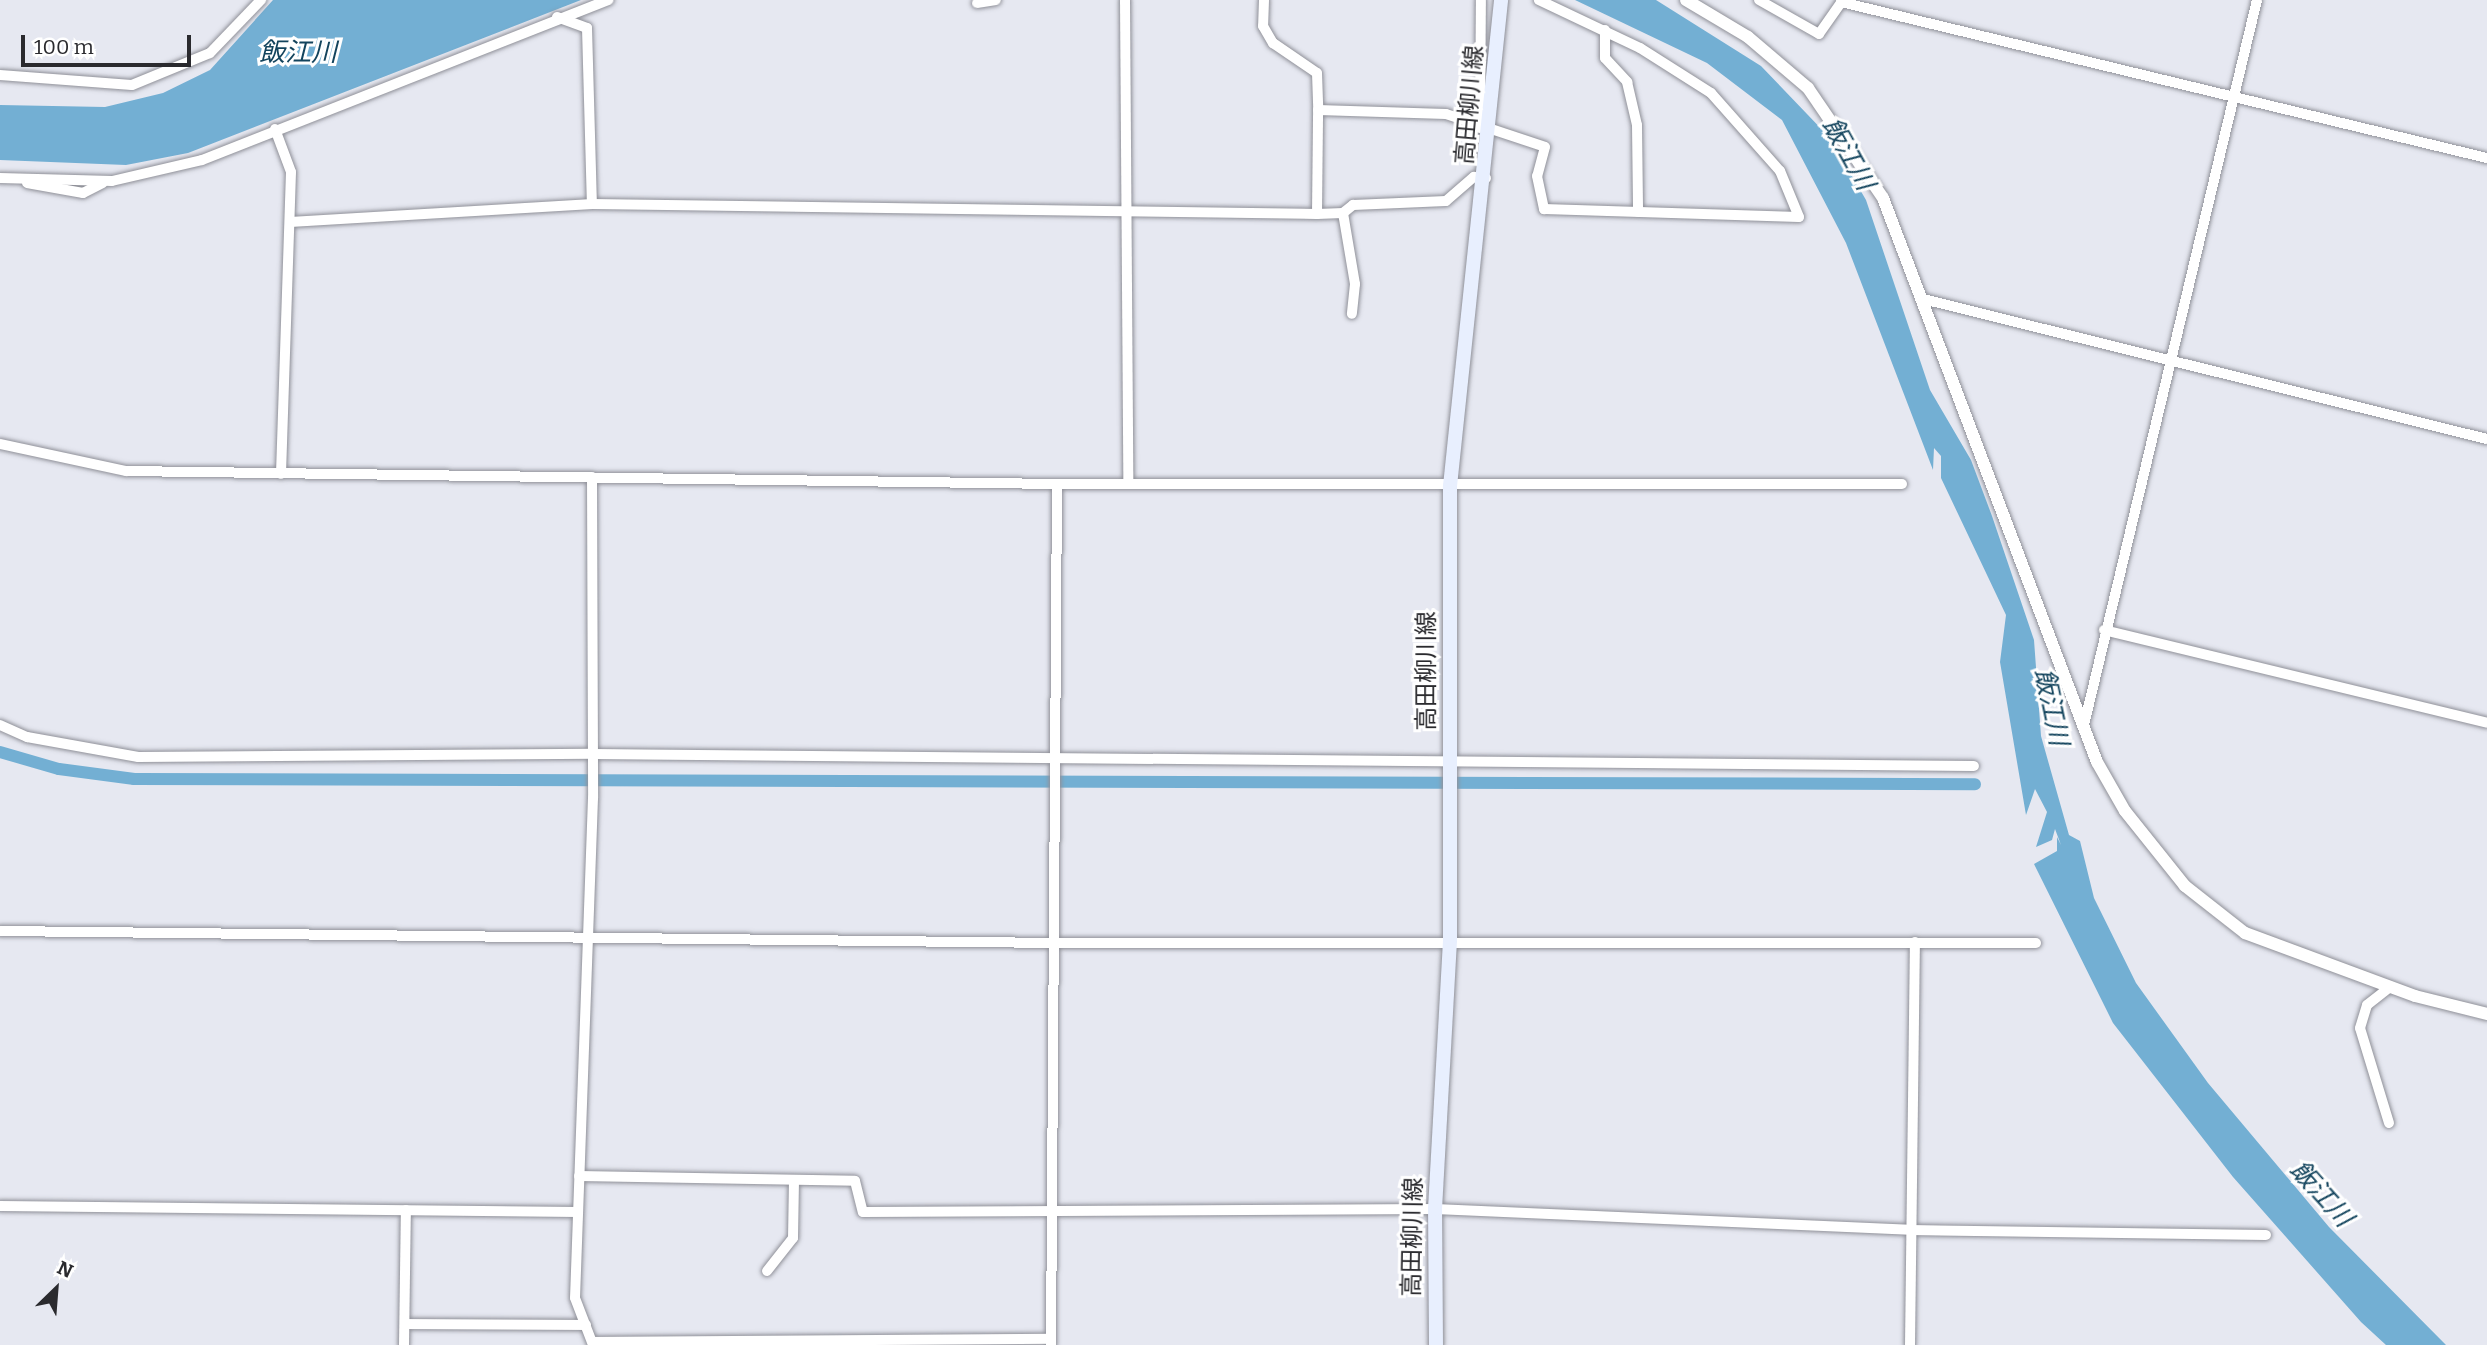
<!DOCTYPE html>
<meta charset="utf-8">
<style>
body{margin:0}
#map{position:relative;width:2487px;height:1345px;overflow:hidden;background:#e6e8f1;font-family:Bitter,"Noto Sans JP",serif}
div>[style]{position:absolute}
.water>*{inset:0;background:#73afd3}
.canal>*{height:12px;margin:-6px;padding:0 6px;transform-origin:6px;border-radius:6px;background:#73afd3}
.roads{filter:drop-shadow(0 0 2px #8f9098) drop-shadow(0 0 2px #8f9098)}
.minor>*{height:10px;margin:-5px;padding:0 5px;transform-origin:5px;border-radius:5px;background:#fff}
.tertiary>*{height:12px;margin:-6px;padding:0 6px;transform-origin:6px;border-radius:6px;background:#fff}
.secondary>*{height:14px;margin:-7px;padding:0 7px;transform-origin:7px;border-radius:7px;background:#e8effe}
span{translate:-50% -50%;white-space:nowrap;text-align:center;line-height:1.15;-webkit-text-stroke:6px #fff;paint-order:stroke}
.street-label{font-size:24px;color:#2a2a2e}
.water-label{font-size:26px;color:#13445d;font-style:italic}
.north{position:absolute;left:21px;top:1254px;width:70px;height:70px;-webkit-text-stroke:5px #fff;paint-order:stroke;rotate:25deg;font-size:19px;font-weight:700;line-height:28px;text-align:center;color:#2a2a2e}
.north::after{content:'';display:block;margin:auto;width:24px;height:32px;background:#2a2a2e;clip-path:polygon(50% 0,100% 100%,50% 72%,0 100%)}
.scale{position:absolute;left:21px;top:35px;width:170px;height:32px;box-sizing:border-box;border:4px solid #2a2a2e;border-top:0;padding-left:9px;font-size:21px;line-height:24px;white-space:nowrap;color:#2a2a2e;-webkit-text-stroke:5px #fff;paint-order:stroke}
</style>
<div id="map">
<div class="water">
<i style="clip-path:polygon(273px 0,581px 0,188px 153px,126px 165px,0 160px,0 105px,105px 107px,163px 93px,210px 70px)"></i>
<i style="clip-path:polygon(1575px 0,1656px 0,1761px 66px,1830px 138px,1866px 200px,1930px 390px,1971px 460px,1992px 516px,2034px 640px,2041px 736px,2069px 835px,2080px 841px,2094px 898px,2136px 983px,2208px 1083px,2329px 1227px,2446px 1345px,2386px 1345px,2361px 1322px,2233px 1177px,2113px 1023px,2034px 864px,2057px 851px,2057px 837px,2061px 845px,2055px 829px,2052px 840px,2036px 847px,2047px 812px,2035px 789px,2026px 815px,2000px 662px,2006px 615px,1941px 478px,1941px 456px,1934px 448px,1933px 470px,1846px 243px,1782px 120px,1707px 63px)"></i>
</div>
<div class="canal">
<i style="left:0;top:752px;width:61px;rotate:16.1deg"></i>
<i style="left:59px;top:769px;width:76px;rotate:7.6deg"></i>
<i style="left:134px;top:779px;width:1841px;rotate:0.16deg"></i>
</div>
<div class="roads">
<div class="minor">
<i style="left:1125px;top:0;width:484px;rotate:89.6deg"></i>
<i style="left:1264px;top:0;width:26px;rotate:92deg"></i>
<i style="left:1263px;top:26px;width:20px;rotate:60deg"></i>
<i style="left:1273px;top:43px;width:53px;rotate:34.3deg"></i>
<i style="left:1317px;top:73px;width:37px;rotate:88deg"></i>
<i style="left:1759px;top:0;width:69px;rotate:29.5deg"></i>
<i style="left:1819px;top:34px;width:39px;rotate:-55deg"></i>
<i style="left:1841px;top:2px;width:665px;rotate:13.58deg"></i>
<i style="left:977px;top:3px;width:19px;rotate:-9deg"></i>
<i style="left:557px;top:17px;width:32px;rotate:20deg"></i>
<i style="left:587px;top:28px;width:176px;rotate:88.4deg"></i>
<i style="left:1605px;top:30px;width:28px;rotate:90deg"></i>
<i style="left:1605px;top:58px;width:33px;rotate:47deg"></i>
<i style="left:1627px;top:82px;width:44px;rotate:76.9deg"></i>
<i style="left:1637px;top:125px;width:87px;rotate:89.3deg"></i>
<i style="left:0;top:75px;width:132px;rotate:4.3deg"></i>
<i style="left:132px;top:85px;width:84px;rotate:-22.3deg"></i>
<i style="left:210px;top:53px;width:74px;rotate:-46.1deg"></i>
<i style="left:1480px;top:128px;width:128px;rotate:-89.6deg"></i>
<i style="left:275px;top:129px;width:46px;rotate:69.6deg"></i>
<i style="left:291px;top:172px;width:302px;rotate:91.9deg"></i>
<i style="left:0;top:178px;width:112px;rotate:1.5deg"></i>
<i style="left:112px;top:181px;width:92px;rotate:-13.1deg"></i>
<i style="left:202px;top:160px;width:437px;rotate:-21.5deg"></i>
<i style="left:27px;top:183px;width:57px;rotate:10.1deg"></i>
<i style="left:83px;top:193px;width:22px;rotate:-27deg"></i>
<i style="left:1343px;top:213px;width:72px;rotate:80.4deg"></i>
<i style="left:1355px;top:284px;width:30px;rotate:96deg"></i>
<i style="left:1317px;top:214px;width:26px;rotate:-2deg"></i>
<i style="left:1343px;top:213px;width:13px;rotate:-39deg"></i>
<i style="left:1353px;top:205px;width:93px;rotate:-2.5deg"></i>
<i style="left:1446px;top:201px;width:37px;rotate:-41deg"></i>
<i style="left:1474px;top:177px;width:12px;rotate:5deg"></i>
<i style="left:290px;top:222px;width:303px;rotate:-3.4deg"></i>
<i style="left:592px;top:204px;width:725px;rotate:0.79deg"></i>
<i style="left:1317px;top:214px;width:104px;rotate:-89.4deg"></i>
<i style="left:1318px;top:110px;width:128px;rotate:1.8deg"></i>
<i style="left:1446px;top:114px;width:104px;rotate:18.4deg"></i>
<i style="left:1545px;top:147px;width:30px;rotate:105deg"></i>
<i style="left:1537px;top:176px;width:34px;rotate:78deg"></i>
<i style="left:1544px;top:209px;width:255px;rotate:1.8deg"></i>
<i style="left:1799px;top:217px;width:50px;rotate:-112.4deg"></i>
<i style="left:1780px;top:171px;width:104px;rotate:-131.5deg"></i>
<i style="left:1711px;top:93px;width:84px;rotate:-147.6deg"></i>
<i style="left:1640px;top:48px;width:112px;rotate:-154.6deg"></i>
<i style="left:1923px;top:299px;width:581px;rotate:13.94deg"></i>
<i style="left:0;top:444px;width:129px;rotate:12.1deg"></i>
<i style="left:126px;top:471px;width:931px;rotate:0.8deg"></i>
<i style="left:1057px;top:484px;width:845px"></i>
<i style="left:592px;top:477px;width:321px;rotate:89.8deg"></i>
<i style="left:593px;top:798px;width:500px;rotate:92.06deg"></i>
<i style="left:575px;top:1298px;width:50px;rotate:69deg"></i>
<i style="left:2104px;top:630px;width:394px;rotate:13.6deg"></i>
<i style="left:0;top:725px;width:30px;rotate:24deg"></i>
<i style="left:27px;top:737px;width:113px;rotate:10.2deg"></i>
<i style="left:138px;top:757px;width:456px;rotate:-0.4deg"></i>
<i style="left:594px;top:754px;width:1380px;rotate:0.5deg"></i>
<i style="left:2084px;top:725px;width:745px;rotate:-76.58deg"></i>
<i style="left:0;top:931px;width:1056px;rotate:0.65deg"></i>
<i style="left:1056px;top:943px;width:980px"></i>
<i style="left:2389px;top:1123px;width:99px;rotate:-107deg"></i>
<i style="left:2360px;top:1028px;width:24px;rotate:-73deg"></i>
<i style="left:2367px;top:1005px;width:29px;rotate:-38deg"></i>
<i style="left:579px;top:1176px;width:276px;rotate:1deg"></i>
<i style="left:855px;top:1181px;width:32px;rotate:76deg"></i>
<i style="left:863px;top:1212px;width:572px;rotate:-0.3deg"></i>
<i style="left:1435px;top:1209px;width:475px;rotate:2.5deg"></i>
<i style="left:1910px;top:1230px;width:356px;rotate:0.8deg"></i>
<i style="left:0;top:1206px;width:578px;rotate:0.59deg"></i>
<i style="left:767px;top:1271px;width:42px;rotate:-51.8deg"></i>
<i style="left:793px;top:1238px;width:58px;rotate:-89deg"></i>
<i style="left:405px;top:1324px;width:181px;rotate:0.3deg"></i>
<i style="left:593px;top:1342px;width:457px;rotate:-0.4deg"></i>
<i style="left:404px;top:1345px;width:135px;rotate:-89.2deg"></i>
<i style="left:1051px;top:1345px;width:861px;rotate:-89.6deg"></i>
<i style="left:1910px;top:1345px;width:403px;rotate:-89.3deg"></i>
</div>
<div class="tertiary">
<i style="left:1686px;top:0;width:72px;rotate:30.8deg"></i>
<i style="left:1748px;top:37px;width:79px;rotate:40.4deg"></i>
<i style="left:1808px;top:88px;width:133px;rotate:55.7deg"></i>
<i style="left:1883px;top:198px;width:603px;rotate:69.22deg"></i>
<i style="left:2097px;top:762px;width:56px;rotate:60.3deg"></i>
<i style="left:2125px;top:811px;width:96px;rotate:51.3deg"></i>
<i style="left:2185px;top:886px;width:76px;rotate:38.1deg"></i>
<i style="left:2245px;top:933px;width:181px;rotate:20.3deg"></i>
<i style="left:2415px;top:996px;width:74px;rotate:14deg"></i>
</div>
<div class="secondary">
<i style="left:1436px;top:1345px;width:136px;rotate:-90.4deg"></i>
<i style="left:1435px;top:1209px;width:269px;rotate:-86.8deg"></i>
<i style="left:1450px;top:940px;width:454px;rotate:-90deg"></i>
<i style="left:1450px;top:486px;width:489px;rotate:-84deg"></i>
</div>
</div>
<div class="street-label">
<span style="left:1470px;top:105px;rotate:-85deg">高田柳川線</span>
<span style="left:1427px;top:671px;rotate:-90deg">高田柳川線</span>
<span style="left:1413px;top:1237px;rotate:-89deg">高田柳川線</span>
</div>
<div class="water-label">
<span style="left:298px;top:53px">飯江川</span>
<span style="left:1848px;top:154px;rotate:61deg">飯江川</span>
<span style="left:2051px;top:707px;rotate:78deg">飯江川</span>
<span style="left:2321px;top:1194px;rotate:48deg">飯江川</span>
</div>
<div class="north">N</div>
<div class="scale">100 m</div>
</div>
